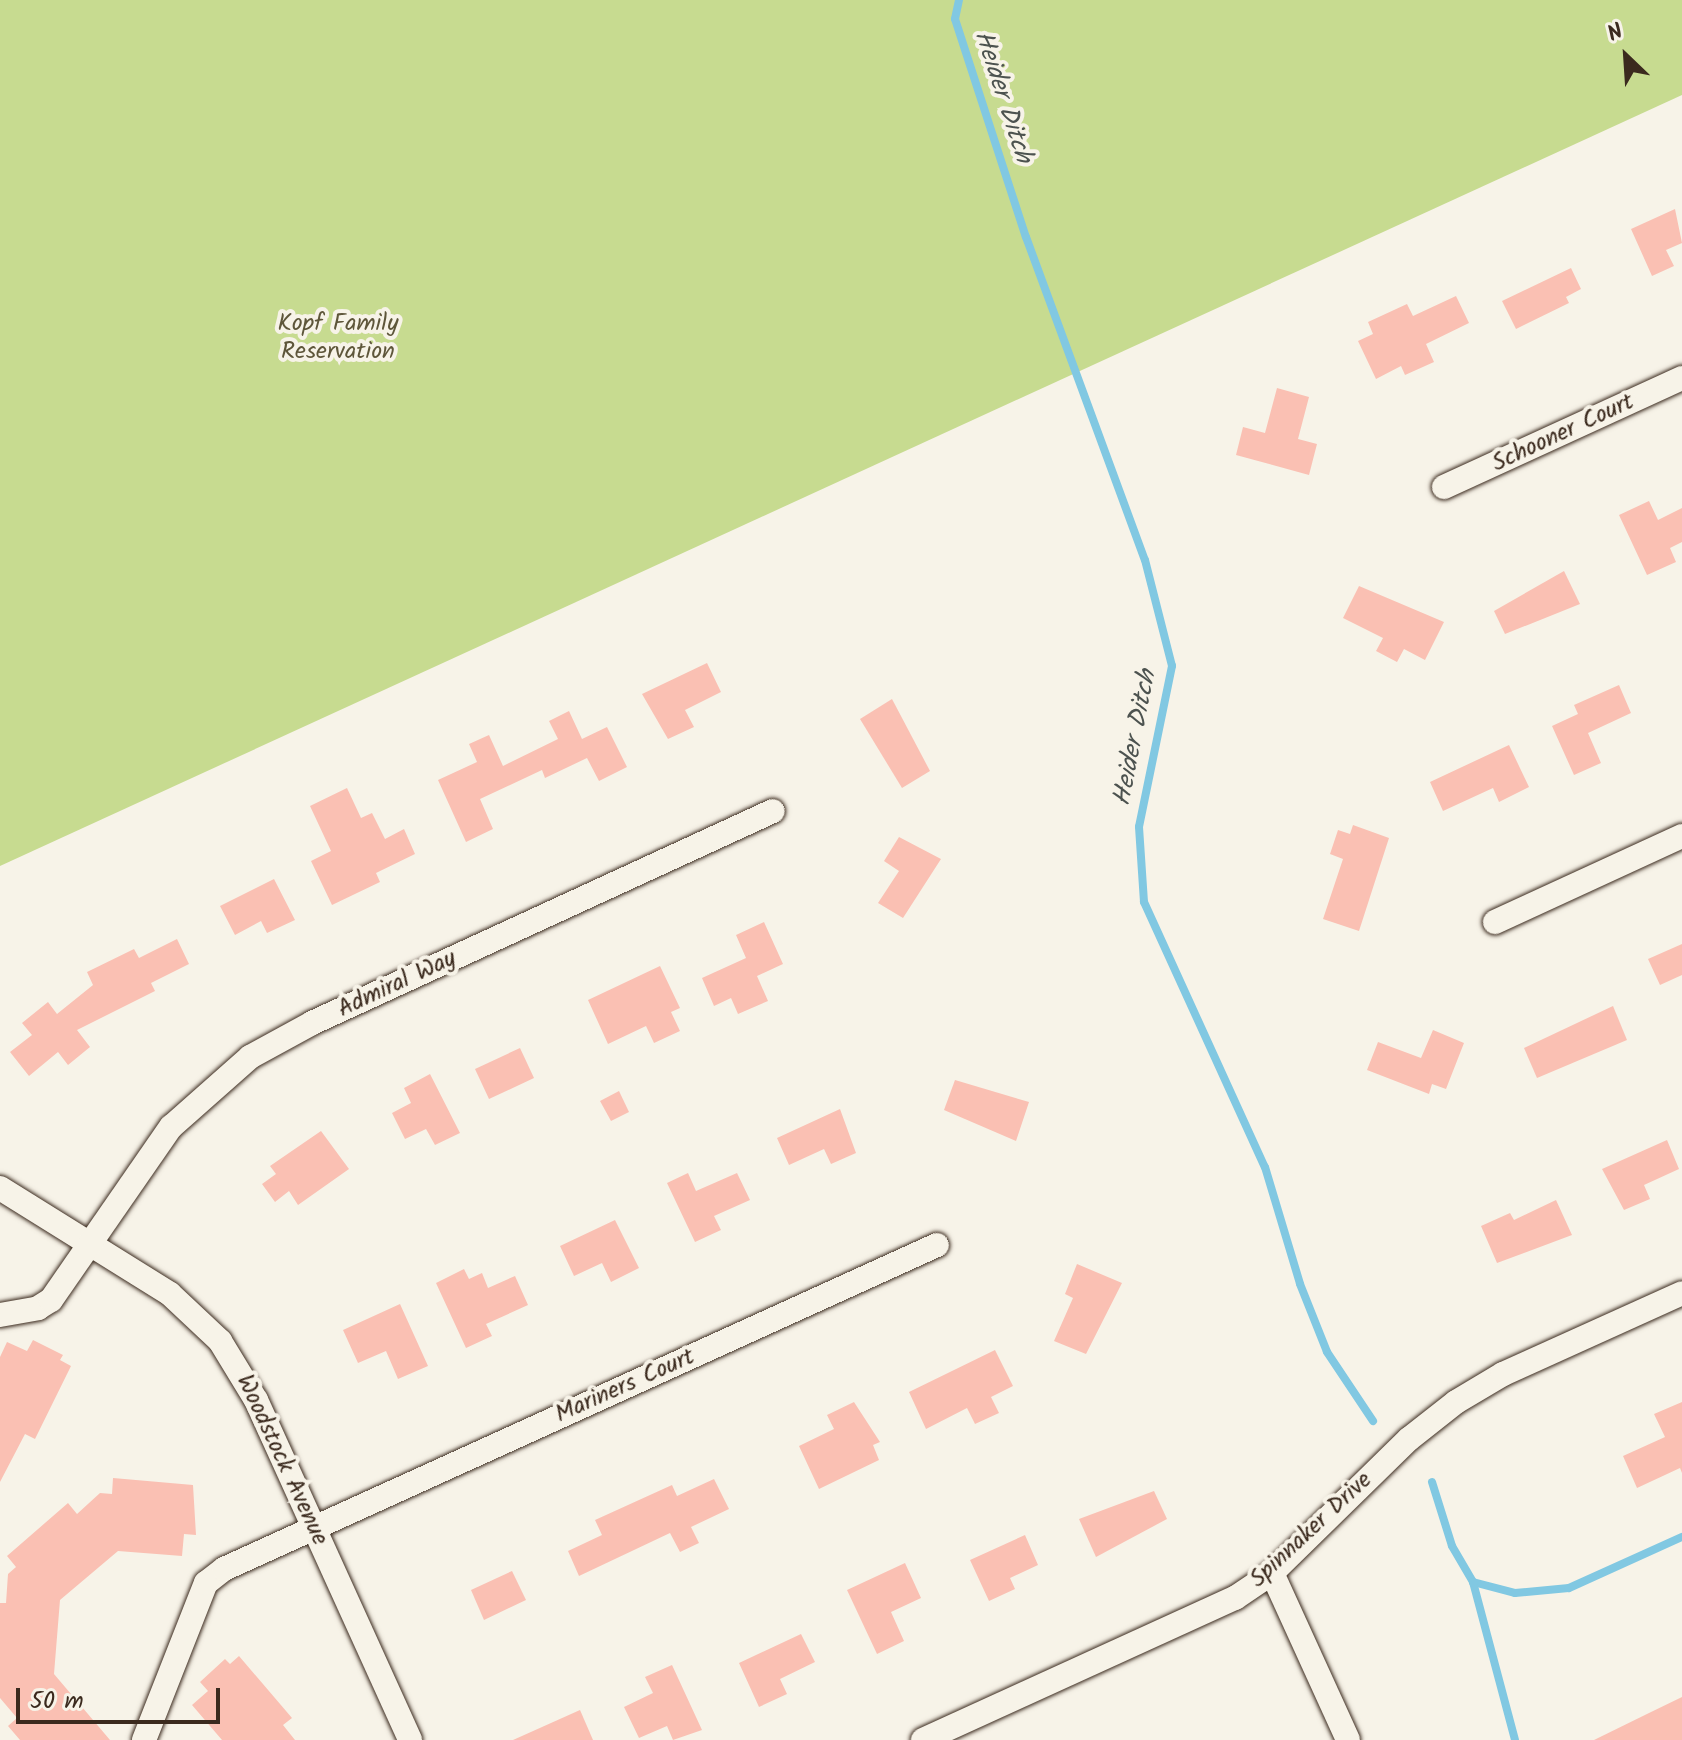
<!DOCTYPE html>
<style>
body{margin:0}
#map{position:relative;width:1682px;height:1740px;overflow:hidden;background:#f7f3e8;font-family:Kalam,sans-serif}
div>[style]{position:absolute}
.green>*{inset:0;background:#c7db90}
.stream>*{height:8px;margin:-4px;padding:0 4px;transform-origin:4px;border-radius:4px;background:#81c8e2}
.building>*{inset:0;background:#fac0b3}
.roads{filter:drop-shadow(0 0 2px #3b2a1e) drop-shadow(0 0 2px #3b2a1e)}
.street>*{height:24px;margin:-12px;padding:0 12px;transform-origin:12px;border-radius:12px;background:#f7f3e8}
span{translate:-50% -50%;white-space:nowrap;text-align:center;line-height:1.15;-webkit-text-stroke:8px #f7f3e8;paint-order:stroke}
.park-label{font-size:24px;color:#5e563a}
.street-label{font-size:24px;color:#3b2a1e}
.water-label{font-size:26px;color:#4c524f;font-style:italic}
.north{position:absolute;left:1586px;top:16px;width:80px;height:80px;-webkit-text-stroke:6px #f7f3e8;paint-order:stroke;rotate:335deg;font-size:22px;font-weight:700;line-height:32px;text-align:center;color:#3b2a1e}
.north::after{content:'';display:block;margin:auto;width:28px;height:36px;background:#3b2a1e;clip-path:polygon(50% 0,100% 100%,50% 72%,0 100%)}
.scale{position:absolute;left:16px;top:1688px;width:204px;height:36px;box-sizing:border-box;border:4px solid #3b2a1e;border-top:0;padding-left:10px;font-size:24px;line-height:28px;white-space:nowrap;color:#3b2a1e;-webkit-text-stroke:6px #f7f3e8;paint-order:stroke}
</style>
<div id="map">
<div class="green">
<i style="clip-path:polygon(0 0,1682px 0,1682px 95px,0 866px)"></i>
</div>
<div class="stream">
<i style="left:959px;top:0;width:19px;rotate:102deg"></i>
<i style="left:955px;top:19px;width:229px;rotate:72deg"></i>
<i style="left:1026px;top:237px;width:344px;rotate:69.8deg"></i>
<i style="left:1145px;top:560px;width:109px;rotate:75.7deg"></i>
<i style="left:1172px;top:666px;width:164px;rotate:101.6deg"></i>
<i style="left:1139px;top:827px;width:75px;rotate:86.2deg"></i>
<i style="left:1144px;top:902px;width:291px;rotate:65.5deg"></i>
<i style="left:1265px;top:1167px;width:122px;rotate:73.3deg"></i>
<i style="left:1300px;top:1284px;width:73px;rotate:68.3deg"></i>
<i style="left:1327px;top:1352px;width:83px;rotate:56.3deg"></i>
<i style="left:1432px;top:1482px;width:67px;rotate:72.6deg"></i>
<i style="left:1452px;top:1546px;width:42px;rotate:59.7deg"></i>
<i style="left:1473px;top:1582px;width:43px;rotate:14.7deg"></i>
<i style="left:1515px;top:1593px;width:54px;rotate:-5.3deg"></i>
<i style="left:1569px;top:1588px;width:124px;rotate:-24.3deg"></i>
<i style="left:1473px;top:1582px;width:163px;rotate:75.1deg"></i>
</div>
<div class="building">
<i style="clip-path:polygon(1675px 209px,1682px 243px,1666px 250px,1674px 266px,1652px 276px,1631px 229px)"></i>
<i style="clip-path:polygon(1571px 268px,1581px 289px,1566px 297px,1569px 303px,1516px 329px,1502px 301px)"></i>
<i style="clip-path:polygon(1456px 296px,1469px 323px,1426px 344px,1434px 362px,1405px 375px,1401px 366px,1376px 379px,1358px 341px,1373px 334px,1368px 322px,1407px 304px,1413px 316px)"></i>
<i style="clip-path:polygon(1277px 388px,1309px 397px,1298px 439px,1317px 444px,1309px 475px,1236px 455px,1243px 427px,1265px 433px)"></i>
<i style="clip-path:polygon(1649px 501px,1658px 520px,1682px 508px,1682px 542px,1670px 548px,1676px 562px,1647px 575px,1619px 515px)"></i>
<i style="clip-path:polygon(1564px 571px,1580px 604px,1505px 634px,1494px 611px)"></i>
<i style="clip-path:polygon(1359px 586px,1444px 622px,1425px 660px,1404px 649px,1397px 662px,1376px 651px,1383px 638px,1343px 618px)"></i>
<i style="clip-path:polygon(707px 663px,721px 692px,685px 710px,694px 727px,668px 739px,642px 694px)"></i>
<i style="clip-path:polygon(1619px 685px,1631px 713px,1588px 733px,1601px 763px,1574px 775px,1552px 726px,1578px 714px,1574px 705px)"></i>
<i style="clip-path:polygon(892px 699px,930px 771px,902px 788px,860px 719px)"></i>
<i style="clip-path:polygon(569px 711px,582px 739px,607px 727px,627px 767px,599px 781px,587px 758px,545px 778px,542px 770px,480px 799px,493px 829px,466px 842px,438px 780px,477px 762px,469px 744px,489px 735px,503px 766px,558px 739px,549px 721px)"></i>
<i style="clip-path:polygon(1509px 745px,1529px 787px,1499px 802px,1493px 788px,1443px 811px,1430px 782px)"></i>
<i style="clip-path:polygon(347px 788px,361px 818px,372px 813px,385px 839px,404px 829px,415px 854px,376px 873px,380px 882px,332px 905px,311px 861px,331px 851px,310px 806px)"></i>
<i style="clip-path:polygon(1353px 825px,1389px 838px,1359px 931px,1323px 919px,1343px 859px,1330px 854px,1338px 830px,1350px 834px)"></i>
<i style="clip-path:polygon(899px 837px,941px 859px,903px 918px,878px 903px,899px 871px,884px 861px)"></i>
<i style="clip-path:polygon(274px 879px,295px 920px,267px 933px,261px 921px,235px 935px,220px 906px)"></i>
<i style="clip-path:polygon(764px 922px,783px 964px,757px 976px,768px 1001px,738px 1014px,731px 998px,714px 1006px,702px 978px,746px 958px,736px 935px)"></i>
<i style="clip-path:polygon(177px 939px,189px 964px,151px 983px,155px 991px,77px 1030px,90px 1047px,68px 1065px,58px 1052px,29px 1076px,10px 1052px,32px 1035px,22px 1023px,48px 1002px,57px 1014px,93px 985px,87px 972px,134px 949px,139px 958px)"></i>
<i style="clip-path:polygon(1682px 944px,1682px 975px,1660px 985px,1648px 959px)"></i>
<i style="clip-path:polygon(660px 966px,680px 1008px,671px 1012px,680px 1031px,654px 1043px,646px 1026px,608px 1044px,588px 1000px)"></i>
<i style="clip-path:polygon(1613px 1006px,1627px 1040px,1537px 1078px,1524px 1048px)"></i>
<i style="clip-path:polygon(1433px 1030px,1464px 1043px,1446px 1089px,1432px 1084px,1429px 1094px,1367px 1070px,1378px 1042px,1421px 1058px)"></i>
<i style="clip-path:polygon(520px 1048px,534px 1078px,489px 1099px,475px 1069px)"></i>
<i style="clip-path:polygon(430px 1074px,460px 1133px,435px 1145px,426px 1129px,405px 1139px,392px 1113px,411px 1103px,404px 1088px)"></i>
<i style="clip-path:polygon(955px 1080px,1029px 1102px,1016px 1141px,944px 1110px)"></i>
<i style="clip-path:polygon(619px 1091px,629px 1112px,611px 1121px,600px 1101px)"></i>
<i style="clip-path:polygon(840px 1109px,856px 1153px,831px 1164px,824px 1149px,789px 1165px,777px 1138px)"></i>
<i style="clip-path:polygon(321px 1131px,349px 1169px,298px 1205px,289px 1191px,275px 1202px,262px 1184px,276px 1174px,270px 1166px)"></i>
<i style="clip-path:polygon(1667px 1140px,1679px 1169px,1644px 1185px,1650px 1199px,1624px 1210px,1602px 1169px)"></i>
<i style="clip-path:polygon(688px 1173px,696px 1191px,737px 1173px,750px 1200px,714px 1216px,721px 1230px,695px 1242px,667px 1183px)"></i>
<i style="clip-path:polygon(1556px 1200px,1572px 1235px,1497px 1263px,1481px 1226px,1510px 1213px,1514px 1220px)"></i>
<i style="clip-path:polygon(615px 1220px,639px 1268px,611px 1282px,602px 1263px,574px 1276px,560px 1246px)"></i>
<i style="clip-path:polygon(1077px 1264px,1122px 1283px,1086px 1354px,1054px 1341px,1073px 1298px,1065px 1294px)"></i>
<i style="clip-path:polygon(464px 1269px,469px 1279px,482px 1273px,488px 1288px,515px 1276px,528px 1305px,486px 1324px,492px 1336px,466px 1348px,436px 1283px)"></i>
<i style="clip-path:polygon(400px 1304px,428px 1366px,398px 1379px,386px 1351px,358px 1363px,343px 1330px)"></i>
<i style="clip-path:polygon(33px 1340px,63px 1355px,60px 1360px,71px 1366px,35px 1439px,25px 1434px,0 1482px,0 1357px,7px 1342px,27px 1351px)"></i>
<i style="clip-path:polygon(995px 1350px,1013px 1386px,991px 1397px,999px 1413px,975px 1424px,967px 1408px,926px 1429px,909px 1392px)"></i>
<i style="clip-path:polygon(854px 1402px,880px 1442px,873px 1445px,879px 1460px,819px 1489px,799px 1446px,834px 1429px,827px 1415px)"></i>
<i style="clip-path:polygon(1682px 1402px,1682px 1473px,1680px 1468px,1637px 1488px,1623px 1456px,1665px 1437px,1654px 1414px)"></i>
<i style="clip-path:polygon(113px 1478px,193px 1485px,196px 1535px,184px 1534px,182px 1556px,118px 1551px,60px 1600px,54px 1674px,110px 1740px,20px 1740px,8px 1726px,17px 1718px,0 1698px,0 1603px,6px 1603px,8px 1574px,16px 1567px,7px 1556px,68px 1503px,77px 1514px,100px 1493px,112px 1494px)"></i>
<i style="clip-path:polygon(714px 1479px,729px 1509px,691px 1527px,699px 1543px,680px 1552px,670px 1533px,579px 1576px,568px 1551px,602px 1535px,595px 1520px,672px 1485px,677px 1496px)"></i>
<i style="clip-path:polygon(1154px 1491px,1167px 1519px,1096px 1557px,1079px 1519px)"></i>
<i style="clip-path:polygon(1025px 1535px,1038px 1565px,1010px 1578px,1015px 1589px,989px 1601px,970px 1560px)"></i>
<i style="clip-path:polygon(905px 1563px,921px 1598px,891px 1612px,904px 1641px,877px 1654px,847px 1590px)"></i>
<i style="clip-path:polygon(512px 1571px,526px 1600px,484px 1620px,471px 1590px)"></i>
<i style="clip-path:polygon(801px 1634px,815px 1662px,780px 1679px,787px 1694px,759px 1707px,739px 1663px)"></i>
<i style="clip-path:polygon(239px 1656px,292px 1718px,283px 1725px,295px 1740px,222px 1740px,192px 1705px,208px 1691px,200px 1682px,225px 1659px,230px 1664px)"></i>
<i style="clip-path:polygon(672px 1665px,702px 1730px,673px 1740px,667px 1726px,639px 1738px,624px 1707px,653px 1693px,645px 1677px)"></i>
<i style="clip-path:polygon(1682px 1697px,1682px 1740px,1594px 1740px,1649px 1713px)"></i>
<i style="clip-path:polygon(580px 1710px,593px 1740px,513px 1740px)"></i>
</div>
<div class="roads">
<div class="street">
<i style="left:1444px;top:487px;width:262px;rotate:-24.6deg"></i>
<i style="left:1495px;top:922px;width:206px;rotate:-24.7deg"></i>
<i style="left:0;top:1188px;width:200px;rotate:31.9deg"></i>
<i style="left:170px;top:1294px;width:69px;rotate:43.2deg"></i>
<i style="left:220px;top:1341px;width:69px;rotate:58.6deg"></i>
<i style="left:256px;top:1400px;width:373px;rotate:65.6deg"></i>
<i style="left:0;top:1315px;width:39px;rotate:-10deg"></i>
<i style="left:38px;top:1308px;width:15px;rotate:-32deg"></i>
<i style="left:51px;top:1300px;width:211px;rotate:-55.3deg"></i>
<i style="left:171px;top:1127px;width:106px;rotate:-41.5deg"></i>
<i style="left:250px;top:1057px;width:71px;rotate:-28.7deg"></i>
<i style="left:312px;top:1023px;width:507px;rotate:-24.7deg"></i>
<i style="left:1272px;top:1573px;width:183px;rotate:65.5deg"></i>
<i style="left:144px;top:1740px;width:169px;rotate:-68.5deg"></i>
<i style="left:206px;top:1583px;width:23px;rotate:-38deg"></i>
<i style="left:224px;top:1569px;width:783px;rotate:-24.44deg"></i>
<i style="left:923px;top:1740px;width:343px;rotate:-24.5deg"></i>
<i style="left:1235px;top:1598px;width:45px;rotate:-34deg"></i>
<i style="left:1272px;top:1573px;width:192px;rotate:-44.4deg"></i>
<i style="left:1409px;top:1439px;width:60px;rotate:-38.2deg"></i>
<i style="left:1456px;top:1402px;width:55px;rotate:-30.8deg"></i>
<i style="left:1503px;top:1374px;width:196px;rotate:-24.3deg"></i>
</div>
</div>
<div class="park-label">
<span style="left:338px;top:338px">Kopf Family<br>Reservation</span>
</div>
<div class="street-label">
<span style="left:1563px;top:433px;rotate:-25deg">Schooner Court</span>
<span style="left:397px;top:984px;rotate:-25deg">Admiral Way</span>
<span style="left:625px;top:1386px;rotate:-24deg">Mariners Court</span>
<span style="left:282px;top:1460px;rotate:65deg">Woodstock Avenue</span>
<span style="left:1311px;top:1530px;rotate:-43deg">Spinnaker Drive</span>
</div>
<div class="water-label">
<span style="left:1002px;top:97px;rotate:72deg">Heider Ditch</span>
<span style="left:1136px;top:738px;rotate:-79deg">Heider Ditch</span>
</div>
<div class="north">N</div>
<div class="scale">50 m</div>
</div>
